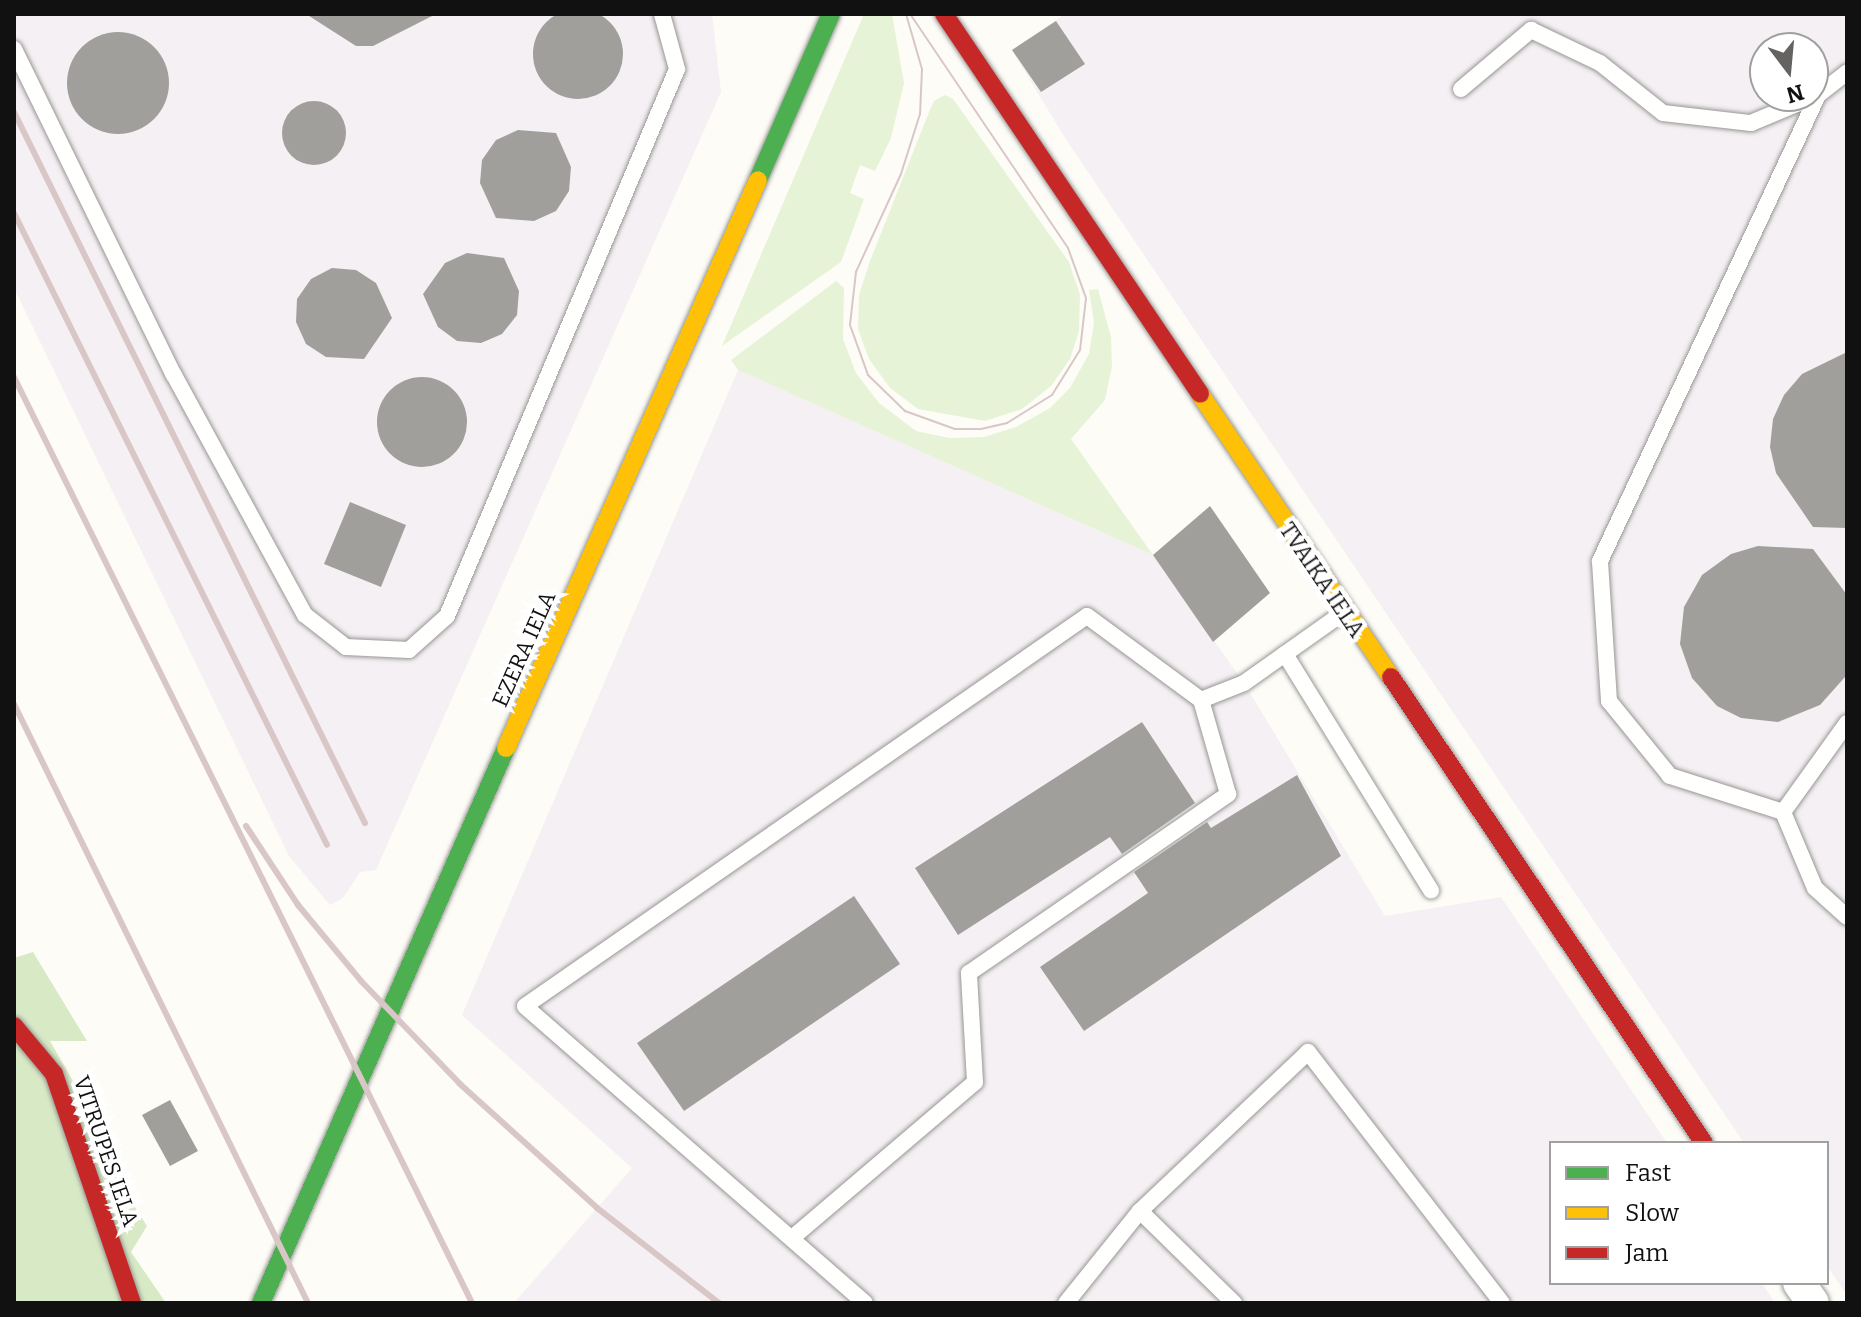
<!DOCTYPE html>
<style>
body{margin:0}
#map{position:relative;width:1861px;height:1317px;overflow:hidden;background:#fdfcf7;font-family:Bitter,serif}
div>[style]{position:absolute}
.industrial>*{inset:0;background:#f5f0f3}
.green>*{inset:0;background:#e7f3d7}
.forest>*{inset:0;background:#d8eac5}
.building>*{inset:0;background:#a19f9c}
.round{border-radius:50%}
.roads{filter:drop-shadow(0 0 2px #979795) drop-shadow(0 0 2px #979795)}
.lane>*{height:16px;margin:-8px;padding:0 8px;transform-origin:8px;border-radius:8px;background:#fffffe}
.street>*{height:32px;margin:-16px;padding:0 16px;transform-origin:16px;border-radius:16px;background:#fffffe}
.fast>*{height:18px;margin:-9px;padding:0 9px;transform-origin:9px;border-radius:9px;background:#4caf50}
.slow>*{height:18px;margin:-9px;padding:0 9px;transform-origin:9px;border-radius:9px;background:#ffc107}
.jam>*{height:18px;margin:-9px;padding:0 9px;transform-origin:9px;border-radius:9px;background:#c62828}
.tram>*{height:2px;margin:-1px;padding:0 1px;transform-origin:1px;border-radius:1px;background:#d9c6c7}
.rail>*{height:6px;margin:-3px;padding:0 3px;transform-origin:3px;border-radius:3px;background:#d9c6c7}
span{translate:-50% -50%;white-space:nowrap;text-align:center;line-height:1.15;-webkit-text-stroke:8px #fff;paint-order:stroke}
.street-label{font-size:22px;color:#111}
.frame{position:absolute;inset:0;border:16px solid #111;pointer-events:none}
.legend{position:absolute;left:1549px;top:1141px;width:280px;height:144px;box-sizing:border-box;background:#fff;border:2px solid #a0a0a0;margin:0;padding:10px 14px;list-style:none;font-size:24px;color:#111}
.legend li{display:flex;align-items:center;gap:16px;height:40px}
.legend b{width:40px;border:2px solid #a0a0a0}
.north{position:absolute;left:1749px;top:32px;width:80px;height:80px;box-sizing:border-box;background:#fff;border:2px solid #a0a0a0;border-radius:50%;rotate:164deg;font-size:22px;font-weight:700;line-height:32px;text-align:center;color:#111}
.north::after{content:'';display:block;margin:auto;width:28px;height:36px;background:#646362;clip-path:polygon(50% 0,100% 100%,50% 72%,0 100%)}
</style>
<div id="map">
<div class="industrial">
<i style="clip-path:polygon(14px 14px,712px 14px,721px 92px,376px 870px,360px 872px,343px 898px,330px 905px,289px 856px,14px 288px)"></i>
<i style="clip-path:polygon(evenodd,1065px 14px,1847px 14px,1847px 1295px,1827px 1266px,1827px 1143px,1744px 1143px,1065px 138px,1012px 50px,1065px 14px,1765px 48px,1813px 48px,1813px 96px,1765px 96px,1765px 48px)"></i>
<i style="clip-path:polygon(738px 370px,1153px 555px,1244px 683px,1385px 916px,1501px 897px,1667px 1143px,1551px 1143px,1551px 1283px,1762px 1283px,1775px 1303px,514px 1303px,632px 1168px,462px 1015px)"></i>
</div>
<div class="green">
<i style="clip-path:polygon(864px 14px,892px 14px,904px 83px,891px 138px,875px 171px,860px 165px,850px 193px,864px 199px,841px 262px,722px 346px)"></i>
<i style="clip-path:polygon(945px 95px,953px 99px,1069px 262px,1080px 295px,1079px 331px,1070px 359px,1051px 386px,1022px 409px,985px 421px,918px 409px,890px 388px,869px 359px,858px 329px,859px 295px,870px 261px,929px 112px,934px 101px)"></i>
<i style="clip-path:polygon(836px 281px,844px 288px,843px 339px,856px 373px,879px 403px,916px 431px,949px 438px,984px 437px,1016px 427px,1050px 408px,1070px 388px,1089px 354px,1094px 323px,1089px 290px,1098px 289px,1111px 337px,1112px 366px,1105px 400px,1071px 439px,1153px 555px,738px 370px,731px 360px)"></i>
</div>
<div class="forest">
<i style="clip-path:polygon(33px 952px,87px 1041px,50px 1041px,104px 1135px,118px 1165px,119px 1182px,147px 1226px,131px 1252px,166px 1303px,14px 1303px,14px 958px)"></i>
</div>
<div class="building">
<i class="round" style="left:533px;top:9px;width:90px;height:90px"></i>
<i style="clip-path:polygon(306px 14px,436px 14px,373px 46px,356px 46px)"></i>
<i style="clip-path:polygon(1056px 21px,1085px 64px,1041px 92px,1012px 50px)"></i>
<i class="round" style="left:67px;top:32px;width:102px;height:102px"></i>
<i class="round" style="left:282px;top:101px;width:64px;height:64px"></i>
<i style="clip-path:polygon(518px 130px,556px 133px,571px 167px,569px 191px,556px 211px,534px 221px,496px 218px,480px 183px,482px 160px,496px 140px)"></i>
<i style="clip-path:polygon(467px 253px,504px 258px,519px 291px,517px 315px,502px 334px,481px 343px,457px 341px,438px 327px,423px 294px,445px 263px)"></i>
<i style="clip-path:polygon(332px 268px,356px 270px,376px 283px,392px 318px,364px 359px,326px 357px,306px 344px,296px 322px,297px 299px,311px 279px)"></i>
<i style="clip-path:polygon(1847px 352px,1847px 528px,1813px 527px,1776px 473px,1770px 447px,1773px 419px,1784px 395px,1802px 374px)"></i>
<i class="round" style="left:377px;top:377px;width:90px;height:90px"></i>
<i style="clip-path:polygon(350px 502px,406px 525px,381px 587px,324px 564px)"></i>
<i style="clip-path:polygon(1210px 506px,1270px 593px,1213px 642px,1153px 555px)"></i>
<i style="clip-path:polygon(1758px 546px,1813px 549px,1847px 595px,1845px 677px,1820px 705px,1778px 722px,1741px 718px,1717px 706px,1692px 678px,1680px 644px,1684px 607px,1702px 575px,1731px 554px)"></i>
<i style="clip-path:polygon(1142px 722px,1195px 803px,1122px 854px,1110px 837px,958px 935px,915px 868px)"></i>
<i style="clip-path:polygon(1297px 775px,1341px 856px,1084px 1031px,1040px 967px,1148px 893px,1134px 872px,1207px 822px,1211px 828px)"></i>
<i style="clip-path:polygon(854px 896px,900px 964px,684px 1111px,637px 1043px)"></i>
<i style="clip-path:polygon(170px 1100px,198px 1151px,170px 1166px,142px 1115px)"></i>
</div>
<div class="roads">
<div class="lane">
<i style="left:14px;top:49px;width:363px;rotate:63.9deg"></i>
<i style="left:174px;top:375px;width:273px;rotate:61.4deg"></i>
<i style="left:305px;top:615px;width:52px;rotate:38deg"></i>
<i style="left:346px;top:647px;width:63px;rotate:2.7deg"></i>
<i style="left:409px;top:650px;width:51px;rotate:-41.8deg"></i>
<i style="left:447px;top:616px;width:593px;rotate:-67.19deg"></i>
<i style="left:677px;top:69px;width:57px;rotate:-105.3deg"></i>
<i style="left:1461px;top:89px;width:92px;rotate:-40.1deg"></i>
<i style="left:1531px;top:30px;width:76px;rotate:25.6deg"></i>
<i style="left:1600px;top:63px;width:80px;rotate:38.4deg"></i>
<i style="left:1663px;top:113px;width:89px;rotate:6.5deg"></i>
<i style="left:1751px;top:123px;width:73px;rotate:-22.7deg"></i>
<i style="left:1818px;top:95px;width:37px;rotate:-38deg"></i>
<i style="left:1285px;top:654px;width:278px;rotate:58.3deg"></i>
<i style="left:1847px;top:723px;width:110px;rotate:125.7deg"></i>
<i style="left:1783px;top:812px;width:82px;rotate:67.2deg"></i>
<i style="left:1815px;top:888px;width:43px;rotate:42.2deg"></i>
<i style="left:1783px;top:812px;width:119px;rotate:-162.3deg"></i>
<i style="left:1670px;top:776px;width:97px;rotate:-129.1deg"></i>
<i style="left:1609px;top:701px;width:140px;rotate:-93.7deg"></i>
<i style="left:1600px;top:561px;width:514px;rotate:-64.93deg"></i>
<i style="left:1140px;top:1211px;width:132px;rotate:44.4deg"></i>
<i style="left:792px;top:1238px;width:240px;rotate:-40.4deg"></i>
<i style="left:975px;top:1082px;width:109px;rotate:-93.2deg"></i>
<i style="left:969px;top:973px;width:315px;rotate:-34.6deg"></i>
<i style="left:1228px;top:794px;width:98px;rotate:-106deg"></i>
<i style="left:865px;top:1303px;width:451px;rotate:-138.9deg"></i>
<i style="left:525px;top:1006px;width:684px;rotate:-34.76deg"></i>
<i style="left:1087px;top:616px;width:142px;rotate:36.4deg"></i>
<i style="left:1201px;top:700px;width:46px;rotate:-21.6deg"></i>
<i style="left:1244px;top:683px;width:121px;rotate:-35.3deg"></i>
<i style="left:1066px;top:1303px;width:118px;rotate:-51.2deg"></i>
<i style="left:1140px;top:1211px;width:231px;rotate:-43.4deg"></i>
<i style="left:1308px;top:1052px;width:317px;rotate:52.3deg"></i>
</div>
<div class="street">
<i style="left:1799px;top:1283px;width:24px;rotate:55deg"></i>
</div>
<div class="fast">
<i style="left:758px;top:180px;width:181px;rotate:-66.3deg"></i>
<i style="left:261px;top:1303px;width:607px;rotate:-66.18deg"></i>
</div>
<div class="slow">
<i style="left:1200px;top:394px;width:341px;rotate:56deg"></i>
<i style="left:506px;top:748px;width:621px;rotate:-66.07deg"></i>
</div>
<div class="jam">
<i style="left:944px;top:14px;width:458px;rotate:56deg"></i>
<i style="left:1391px;top:677px;width:561px;rotate:56.11deg"></i>
<i style="left:14px;top:1026px;width:62px;rotate:50.2deg"></i>
<i style="left:54px;top:1074px;width:242px;rotate:71.2deg"></i>
</div>
</div>
<div class="tram">
<i style="left:906px;top:14px;width:57px;rotate:73.8deg"></i>
<i style="left:922px;top:69px;width:45px;rotate:92.5deg"></i>
<i style="left:920px;top:114px;width:63px;rotate:107.6deg"></i>
<i style="left:901px;top:174px;width:108px;rotate:114.7deg"></i>
<i style="left:856px;top:272px;width:53px;rotate:96.5deg"></i>
<i style="left:850px;top:325px;width:53px;rotate:70.2deg"></i>
<i style="left:868px;top:375px;width:52px;rotate:44.2deg"></i>
<i style="left:905px;top:411px;width:53px;rotate:19.8deg"></i>
<i style="left:955px;top:429px;width:26px"></i>
<i style="left:981px;top:429px;width:27px;rotate:-13deg"></i>
<i style="left:1007px;top:423px;width:53px;rotate:-31.9deg"></i>
<i style="left:1052px;top:395px;width:53px;rotate:-58.1deg"></i>
<i style="left:1080px;top:350px;width:52px;rotate:-83.4deg"></i>
<i style="left:1086px;top:298px;width:53px;rotate:-109.8deg"></i>
<i style="left:1068px;top:248px;width:282px;rotate:-124deg"></i>
</div>
<div class="rail">
<i style="left:14px;top:112px;width:793px;rotate:63.73deg"></i>
<i style="left:14px;top:213px;width:705px;rotate:63.65deg"></i>
<i style="left:14px;top:377px;width:1033px;rotate:63.68deg"></i>
<i style="left:14px;top:704px;width:667px;rotate:63.86deg"></i>
<i style="left:246px;top:826px;width:95px;rotate:56.6deg"></i>
<i style="left:298px;top:905px;width:99px;rotate:50.3deg"></i>
<i style="left:361px;top:981px;width:143px;rotate:46.1deg"></i>
<i style="left:460px;top:1084px;width:185px;rotate:42.1deg"></i>
<i style="left:597px;top:1208px;width:155px;rotate:37.9deg"></i>
</div>
<div class="street-label">
<span style="left:1322px;top:580px;rotate:56deg">TVAIKA IELA</span>
<span style="left:524px;top:649px;rotate:-66deg">EZERA IELA</span>
<span style="left:106px;top:1151px;rotate:71deg">VITRUPES IELA</span>
</div>
<div class="frame"></div>
<ul class="legend">
<li><b style="height:10px;background:#4caf50"></b>Fast</li>
<li><b style="height:10px;background:#ffc107"></b>Slow</li>
<li><b style="height:10px;background:#c62828"></b>Jam</li>
</ul>
<div class="north">N</div>
</div>
